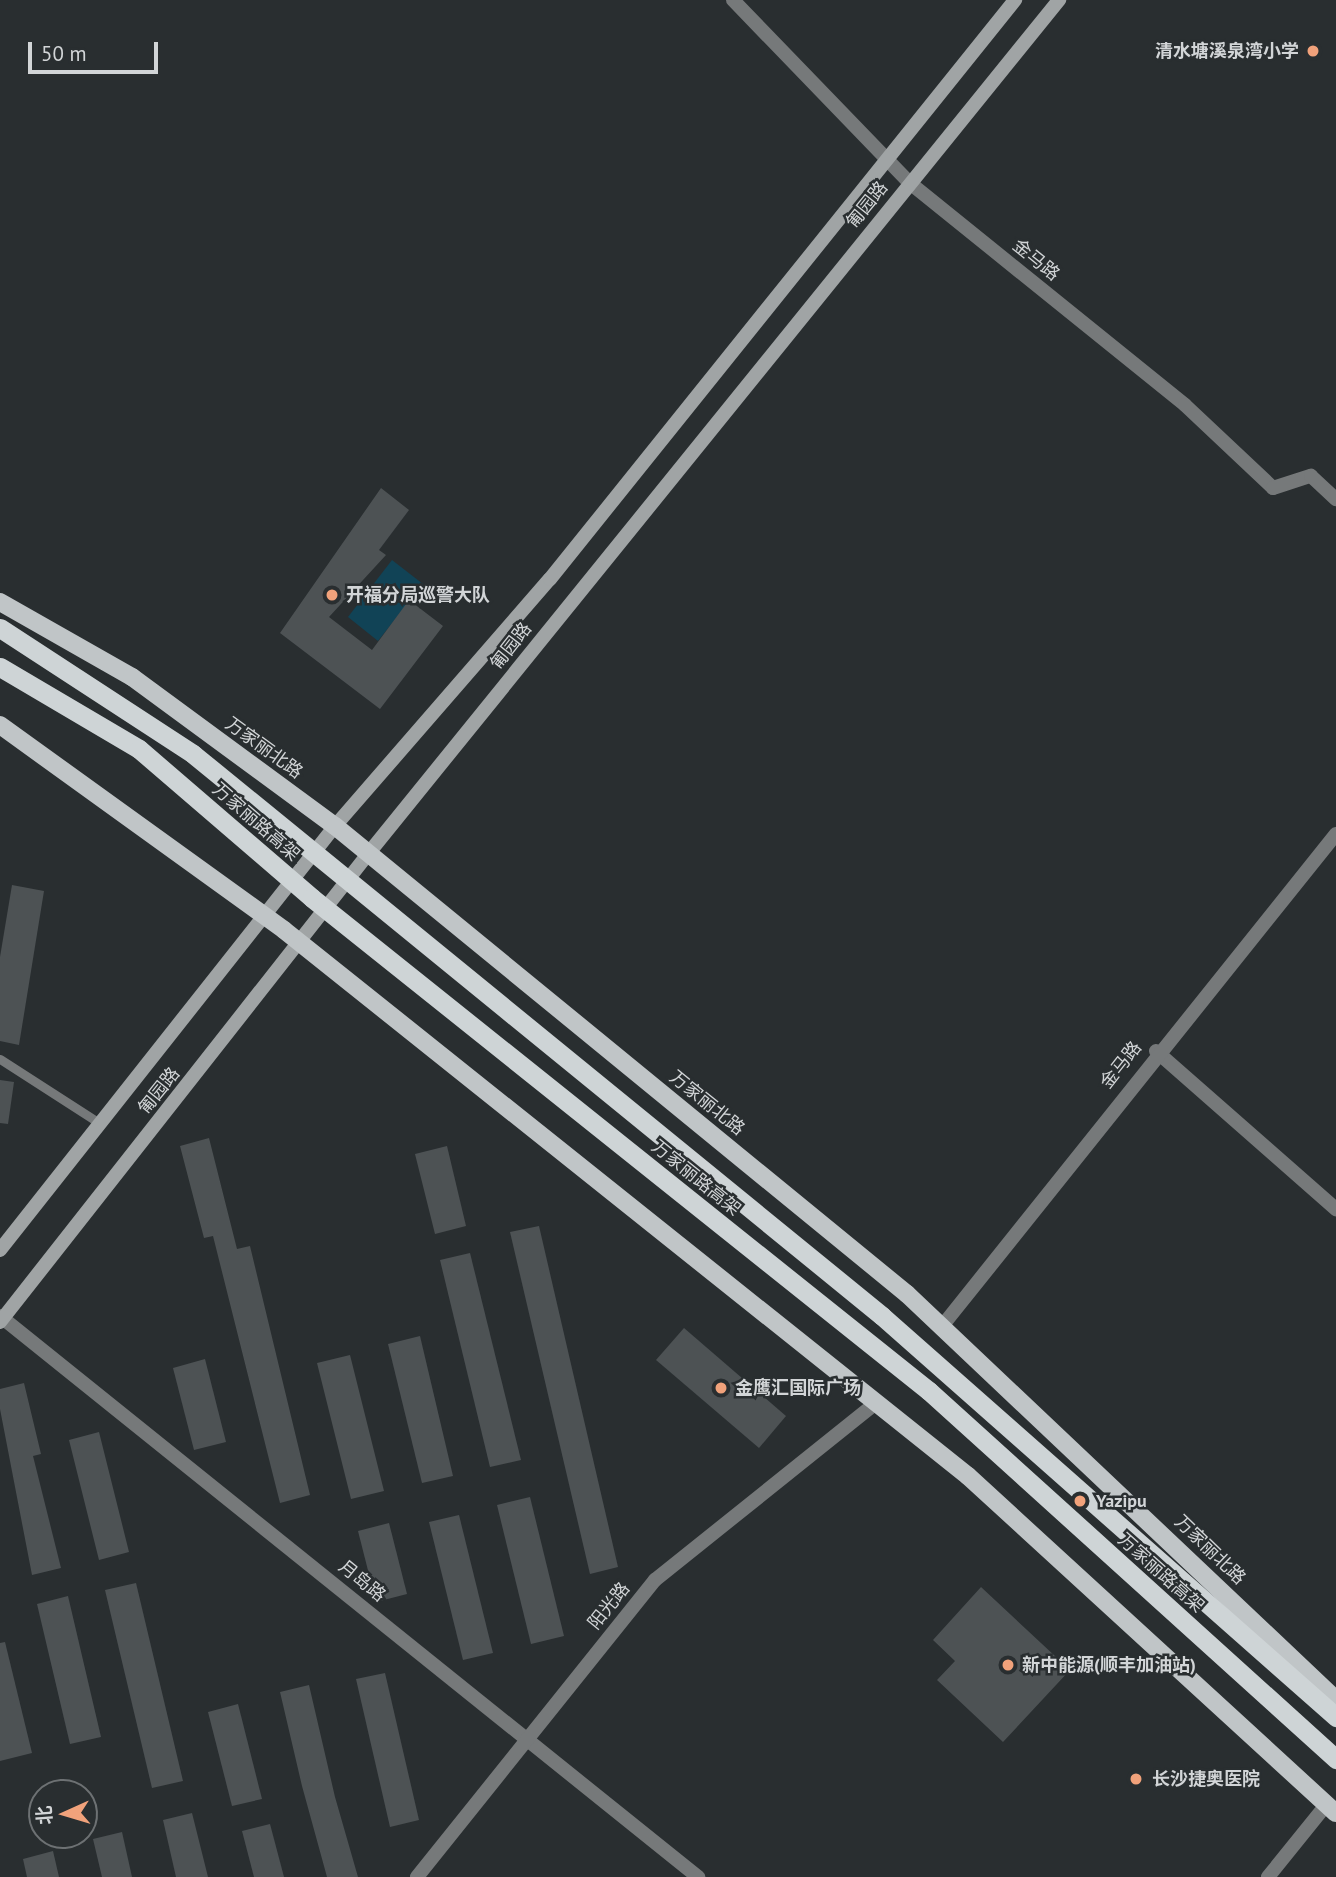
<!DOCTYPE html>
<meta charset="utf-8">
<style>
body{margin:0}
#map{position:relative;width:1336px;height:1877px;overflow:hidden;background:#292e30;font-family:"PT Sans","Noto Sans SC",sans-serif}
div>[style]{position:absolute}
.green>*{inset:0;background:#114356}
.building>*{inset:0;background:#4d5254}
.service>*{height:9px;margin:-4.5px;padding:0 4.5px;transform-origin:4.5px;border-radius:4.5px;background:#76797a}
.minor>*{height:14px;margin:-7px;padding:0 7px;transform-origin:7px;border-radius:7px;background:#76797a}
.secondary>*{height:14px;margin:-7px;padding:0 7px;transform-origin:7px;border-radius:7px;background:#a0a4a5}
.primary>*{height:18px;margin:-9px;padding:0 9px;transform-origin:9px;border-radius:9px;background:#c0c5c7}
.trunk-bridge>*{height:19px;margin:-9.5px;padding:0 9.5px;transform-origin:9.5px;border-radius:9.5px;background:#ced4d6}
.dots>*{width:19px;height:19px;translate:-50% -50%;box-sizing:border-box;border:4px solid #292e30;border-radius:50%}
span{translate:-50% -50%;white-space:nowrap;text-align:center;line-height:1.15;-webkit-text-stroke:5px #292e30;paint-order:stroke}
.poi-label{font-size:18px;color:#d2d5d7;font-weight:700}
.right{translate:-100% -50%;text-align:right}
.left{translate:0 -50%;text-align:left}
.street-label{font-size:18px;color:#d2d5d7}
.north{position:absolute;left:28px;top:1779px;width:70px;height:70px;box-sizing:border-box;background:#292e30;border:2px solid #6d7173;border-radius:50%;rotate:266deg;font-size:19px;font-weight:700;line-height:28px;text-align:center;color:#d2d5d7}
.north::after{content:'';display:block;margin:auto;width:24px;height:32px;background:#f1a27b;clip-path:polygon(50% 0,100% 100%,50% 72%,0 100%)}
.scale{position:absolute;left:28px;top:42px;width:130px;height:32px;box-sizing:border-box;border:4px solid #d2d5d7;border-top:0;padding-left:9px;font-size:21px;line-height:24px;white-space:nowrap;color:#d2d5d7;-webkit-text-stroke:5px #292e30;paint-order:stroke}
</style>
<div id="map">
<div class="green">
<i style="clip-path:polygon(392px 560px,423px 584px,378px 641px,348px 617px)"></i>
</div>
<div class="building">
<i style="clip-path:polygon(381px 488px,409px 510px,379px 550px,386px 555px,329px 617px,372px 650px,409px 600px,443px 626px,380px 709px,280px 633px)"></i>
<i style="clip-path:polygon(12px 885px,44px 891px,19px 1045px,0 1041px,0 957px)"></i>
<i style="clip-path:polygon(0 1080px,14px 1082px,8px 1124px,0 1123px)"></i>
<i style="clip-path:polygon(209px 1138px,237px 1249px,250px 1246px,310px 1495px,280px 1503px,213px 1236px,204px 1238px,180px 1146px)"></i>
<i style="clip-path:polygon(447px 1146px,466px 1226px,435px 1234px,415px 1154px)"></i>
<i style="clip-path:polygon(539px 1226px,618px 1567px,590px 1574px,510px 1232px)"></i>
<i style="clip-path:polygon(470px 1253px,521px 1460px,490px 1467px,440px 1260px)"></i>
<i style="clip-path:polygon(684px 1328px,786px 1416px,759px 1448px,656px 1360px)"></i>
<i style="clip-path:polygon(420px 1336px,453px 1476px,422px 1483px,388px 1344px)"></i>
<i style="clip-path:polygon(350px 1355px,384px 1491px,351px 1499px,317px 1363px)"></i>
<i style="clip-path:polygon(205px 1359px,226px 1442px,194px 1450px,173px 1368px)"></i>
<i style="clip-path:polygon(24px 1383px,41px 1454px,33px 1456px,61px 1568px,32px 1575px,0 1409px,0 1389px)"></i>
<i style="clip-path:polygon(99px 1432px,129px 1552px,99px 1560px,69px 1440px)"></i>
<i style="clip-path:polygon(530px 1497px,564px 1636px,531px 1644px,497px 1505px)"></i>
<i style="clip-path:polygon(459px 1515px,493px 1653px,463px 1660px,429px 1522px)"></i>
<i style="clip-path:polygon(389px 1523px,407px 1594px,376px 1602px,358px 1531px)"></i>
<i style="clip-path:polygon(136px 1583px,183px 1781px,152px 1788px,105px 1590px)"></i>
<i style="clip-path:polygon(981px 1587px,1070px 1670px,1003px 1742px,937px 1680px,955px 1661px,933px 1640px)"></i>
<i style="clip-path:polygon(68px 1596px,101px 1737px,70px 1744px,37px 1604px)"></i>
<i style="clip-path:polygon(5px 1642px,32px 1753px,0 1761px,0 1643px)"></i>
<i style="clip-path:polygon(385px 1673px,419px 1820px,390px 1827px,356px 1679px)"></i>
<i style="clip-path:polygon(309px 1685px,335px 1797px,358px 1877px,327px 1877px,302px 1786px,280px 1692px)"></i>
<i style="clip-path:polygon(238px 1704px,262px 1799px,232px 1806px,208px 1712px)"></i>
<i style="clip-path:polygon(192px 1813px,208px 1877px,176px 1877px,163px 1820px)"></i>
<i style="clip-path:polygon(270px 1824px,284px 1877px,254px 1877px,242px 1831px)"></i>
<i style="clip-path:polygon(122px 1832px,132px 1877px,102px 1877px,93px 1839px)"></i>
<i style="clip-path:polygon(53px 1851px,59px 1877px,27px 1877px,23px 1859px)"></i>
</div>
<div class="service">
<i style="left:0;top:1059px;width:120px;rotate:32.8deg"></i>
</div>
<div class="minor">
<i style="left:733px;top:0;width:255px;rotate:46deg"></i>
<i style="left:910px;top:183px;width:353px;rotate:38.9deg"></i>
<i style="left:1185px;top:405px;width:121px;rotate:43.3deg"></i>
<i style="left:1273px;top:488px;width:40px;rotate:-18deg"></i>
<i style="left:1311px;top:476px;width:34px;rotate:43deg"></i>
<i style="left:1156px;top:1051px;width:240px;rotate:41.3deg"></i>
<i style="left:0;top:1316px;width:896px;rotate:38.79deg"></i>
<i style="left:943px;top:1325px;width:629px;rotate:-51.33deg"></i>
<i style="left:417px;top:1877px;width:381px;rotate:-51.3deg"></i>
<i style="left:655px;top:1580px;width:283px;rotate:-38.7deg"></i>
<i style="left:1268px;top:1877px;width:92px;rotate:-51.1deg"></i>
</div>
<div class="secondary">
<i style="left:0;top:1250px;width:540px;rotate:-51.69deg"></i>
<i style="left:335px;top:826px;width:327px;rotate:-49deg"></i>
<i style="left:550px;top:579px;width:743px;rotate:-51.23deg"></i>
<i style="left:0;top:1322px;width:595px;rotate:-51.82deg"></i>
<i style="left:368px;top:854px;width:1099px;rotate:-51.02deg"></i>
</div>
<div class="primary">
<i style="left:0;top:602px;width:152px;rotate:29.6deg"></i>
<i style="left:132px;top:677px;width:252px;rotate:36.3deg"></i>
<i style="left:335px;top:826px;width:739px;rotate:39.29deg"></i>
<i style="left:907px;top:1294px;width:591px;rotate:43.42deg"></i>
<i style="left:0;top:725px;width:350px;rotate:35.8deg"></i>
<i style="left:284px;top:930px;width:875px;rotate:38.6deg"></i>
<i style="left:968px;top:1476px;width:499px;rotate:42.5deg"></i>
</div>
<div class="trunk-bridge">
<i style="left:0;top:628px;width:230px;rotate:33.1deg"></i>
<i style="left:193px;top:754px;width:889px;rotate:39.2deg"></i>
<i style="left:882px;top:1316px;width:606px;rotate:41.45deg"></i>
<i style="left:0;top:667px;width:161px;rotate:30.5deg"></i>
<i style="left:139px;top:749px;width:228px;rotate:40.7deg"></i>
<i style="left:312px;top:898px;width:790px;rotate:38.63deg"></i>
<i style="left:929px;top:1391px;width:549px;rotate:42.12deg"></i>
</div>
<div class="dots">
<i style="left:1313px;top:51px;background:#f1a27b"></i>
<i style="left:332px;top:595px;background:#f1a27b"></i>
<i style="left:721px;top:1388px;background:#f1a27b"></i>
<i style="left:1080px;top:1501px;background:#f1a27b"></i>
<i style="left:1008px;top:1665px;background:#f1a27b"></i>
<i style="left:1136px;top:1779px;background:#f1a27b"></i>
</div>
<div class="poi-label">
<span class="right" style="left:1299px;top:51px">清水塘溪泉湾小学</span>
<span class="left" style="left:346px;top:595px">开福分局巡警大队</span>
<span class="left" style="left:735px;top:1388px">金鹰汇国际广场</span>
<span class="left" style="left:1096px;top:1501px">Yazipu</span>
<span class="left" style="left:1022px;top:1665px">新中能源(顺丰加油站)</span>
<span class="left" style="left:1152px;top:1779px">长沙捷奥医院</span>
</div>
<div class="street-label">
<span style="left:867px;top:205px;rotate:-51deg">匍园路</span>
<span style="left:1036px;top:260px;rotate:39deg">金马路</span>
<span style="left:511px;top:646px;rotate:-52deg">匍园路</span>
<span style="left:264px;top:748px;rotate:36deg">万家丽北路</span>
<span style="left:256px;top:822px;rotate:41deg">万家丽路高架</span>
<span style="left:1121px;top:1065px;rotate:-52deg">金马路</span>
<span style="left:159px;top:1091px;rotate:-51deg">匍园路</span>
<span style="left:707px;top:1103px;rotate:39deg">万家丽北路</span>
<span style="left:696px;top:1178px;rotate:39deg">万家丽路高架</span>
<span style="left:1210px;top:1550px;rotate:44deg">万家丽北路</span>
<span style="left:1161px;top:1573px;rotate:42deg">万家丽路高架</span>
<span style="left:362px;top:1581px;rotate:39deg">月岛路</span>
<span style="left:609px;top:1606px;rotate:-51deg">阳光路</span>
</div>
<div class="north">北</div>
<div class="scale">50 m</div>
</div>
